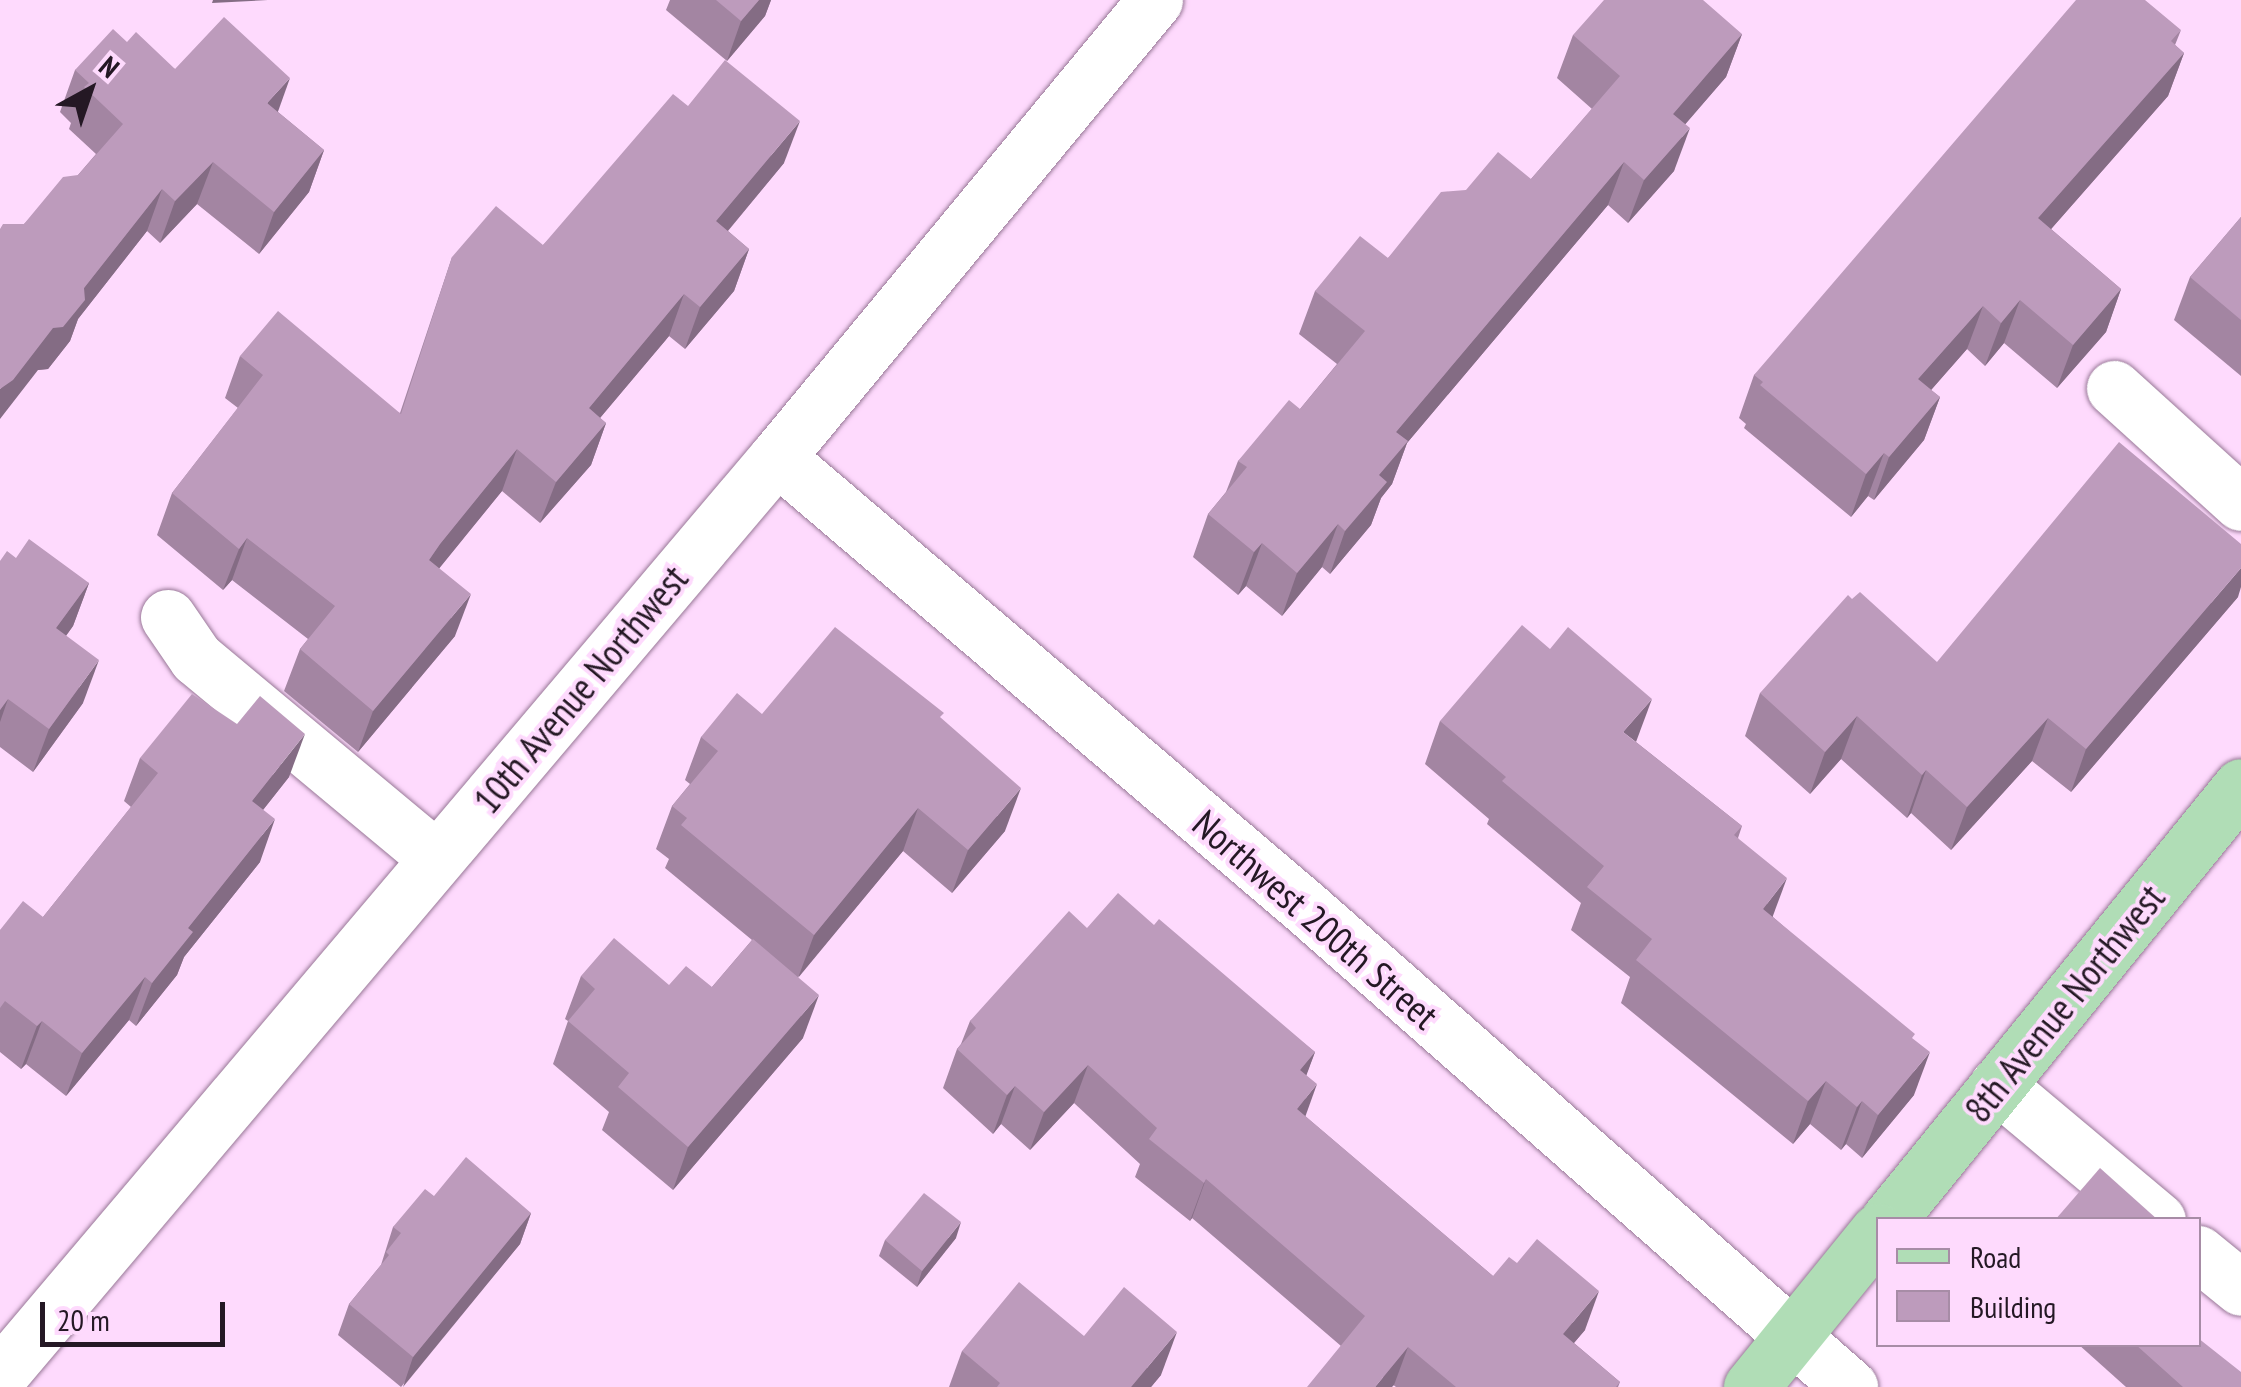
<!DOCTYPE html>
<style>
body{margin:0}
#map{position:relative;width:2241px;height:1387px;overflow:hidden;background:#fedafd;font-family:"PT Sans Narrow",sans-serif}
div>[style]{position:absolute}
.roads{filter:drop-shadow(0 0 2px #987897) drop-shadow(0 0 2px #987897)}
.minor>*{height:55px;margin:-27.5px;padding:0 27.5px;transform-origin:27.5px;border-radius:27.5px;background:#fff}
.major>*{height:55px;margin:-27.5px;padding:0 27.5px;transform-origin:27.5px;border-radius:27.5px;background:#b0ddb6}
.wall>*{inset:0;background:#a385a2}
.shaded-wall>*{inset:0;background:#846c84}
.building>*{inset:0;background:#bd9bbc}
span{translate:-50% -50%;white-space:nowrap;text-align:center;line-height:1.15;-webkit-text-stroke:8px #fedafd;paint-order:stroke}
.street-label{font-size:38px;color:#241824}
.legend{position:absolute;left:1876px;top:1217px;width:325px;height:130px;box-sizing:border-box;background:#fedafd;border:2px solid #a78ca6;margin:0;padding:12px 18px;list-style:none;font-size:30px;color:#241824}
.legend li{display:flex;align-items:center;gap:20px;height:50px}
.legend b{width:50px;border:2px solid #a78ca6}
.north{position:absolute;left:40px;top:40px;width:100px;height:100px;-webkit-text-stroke:8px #fedafd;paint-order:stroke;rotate:40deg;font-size:28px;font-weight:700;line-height:40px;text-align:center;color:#241824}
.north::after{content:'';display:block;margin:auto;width:35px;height:45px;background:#241824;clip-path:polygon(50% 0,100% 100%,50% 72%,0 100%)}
.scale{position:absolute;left:40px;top:1302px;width:185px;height:45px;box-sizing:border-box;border:5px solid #241824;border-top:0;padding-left:12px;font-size:30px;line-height:35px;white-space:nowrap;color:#241824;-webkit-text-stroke:8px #fedafd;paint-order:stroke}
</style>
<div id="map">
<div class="roads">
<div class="minor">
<i style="left:2114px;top:388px;width:171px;rotate:42.2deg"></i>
<i style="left:777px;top:457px;width:695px;rotate:40.45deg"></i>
<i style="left:1306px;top:908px;width:725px;rotate:41.36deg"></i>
<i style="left:168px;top:617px;width:50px;rotate:55.7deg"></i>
<i style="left:196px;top:658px;width:312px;rotate:39.8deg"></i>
<i style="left:1997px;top:1085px;width:210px;rotate:40deg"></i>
<i style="left:2198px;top:1253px;width:55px;rotate:39.1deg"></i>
<i style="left:0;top:1375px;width:1203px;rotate:-49.76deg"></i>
<i style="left:777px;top:457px;width:593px;rotate:-50.4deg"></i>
</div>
<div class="major">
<i style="left:1888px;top:1220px;width:559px;rotate:-50.88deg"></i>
<i style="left:1751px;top:1387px;width:201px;rotate:-50.9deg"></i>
</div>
</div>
<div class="wall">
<i style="clip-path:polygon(670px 0,771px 0,765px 16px,727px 61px,666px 10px)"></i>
<i style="clip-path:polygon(2181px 30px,2175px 45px,2184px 53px,2168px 96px,2051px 229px,2121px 289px,2106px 332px,2057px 388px,2004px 343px,1985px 366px,1967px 349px,1931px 390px,1940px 397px,1924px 440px,1874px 500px,1868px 496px,1851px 517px,1744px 428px,1746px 424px,1739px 418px,1754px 375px)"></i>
<i style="clip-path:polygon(1742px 34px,1726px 77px,1685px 124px,1674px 171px,1628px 223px,1608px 205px,1407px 443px,1392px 484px,1381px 498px,1371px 525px,1330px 574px,1322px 567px,1282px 616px,1246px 586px,1238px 595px,1193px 557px,1208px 514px,1226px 492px,1238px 461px,1300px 409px,1337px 364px,1299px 334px,1315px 291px,1388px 258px,1466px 190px,1531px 179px,1592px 109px,1557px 78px,1573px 35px)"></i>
<i style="clip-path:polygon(127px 42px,175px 69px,278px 112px,324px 150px,309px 192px,259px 254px,197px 204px,160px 243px,147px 231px,78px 319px,70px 341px,48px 369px,38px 370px,24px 224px,78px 175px,96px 154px,69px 129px,71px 123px,60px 112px,75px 70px)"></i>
<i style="clip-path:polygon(688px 106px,784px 163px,728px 231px,749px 249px,734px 291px,685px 349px,669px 336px,600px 418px,606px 423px,591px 465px,540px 523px,502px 491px,439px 568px,455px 636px,358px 752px,284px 691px,300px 649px,308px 639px,232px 580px,223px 590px,157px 535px,172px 493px,238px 408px,225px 398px,240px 356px,400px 413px,452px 257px,543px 245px)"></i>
<i style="clip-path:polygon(2241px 217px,2241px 376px,2174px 320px,2190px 277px)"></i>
<i style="clip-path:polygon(16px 558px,89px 583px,73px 626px,66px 636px,83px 703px,33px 772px,0 747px,0 561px)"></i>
<i style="clip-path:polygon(2238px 597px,2071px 792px,2032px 761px,1951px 850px,1911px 813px,1907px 818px,1841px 759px,1810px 794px,1745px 736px,1760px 693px,1937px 662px)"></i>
<i style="clip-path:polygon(762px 714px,941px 719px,1005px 831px,952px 893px,903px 851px,798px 977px,803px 1038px,673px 1190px,602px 1130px,609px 1112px,553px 1064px,568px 1021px,565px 1019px,581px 976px,669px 985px,712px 987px,752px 940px,665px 868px,669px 859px,656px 849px,672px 806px,690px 784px,685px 780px,701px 737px)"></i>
<i style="clip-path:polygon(1440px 721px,1636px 742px,1742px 826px,1738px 838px,1773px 917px,1913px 1040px,1914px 1095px,1862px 1158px,1846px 1144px,1841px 1150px,1810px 1124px,1793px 1144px,1621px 1003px,1630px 977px,1571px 930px,1581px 903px,1487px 824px,1489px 819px,1425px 764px)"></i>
<i style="clip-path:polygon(140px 758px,289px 777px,263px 810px,260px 862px,184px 957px,177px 975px,136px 1026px,129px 1020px,66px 1096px,26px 1064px,21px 1069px,0 1052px,0 930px,43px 917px,131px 807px,124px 801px)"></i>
<i style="clip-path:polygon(1154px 925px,1315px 1052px,1306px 1075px,1305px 1116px,1493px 1276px,1585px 1330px,1574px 1343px,1620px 1382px,1618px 1387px,1396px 1387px,1341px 1346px,1192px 1218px,1190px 1221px,1135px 1177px,1140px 1164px,1074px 1103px,1030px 1150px,1001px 1124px,993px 1134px,943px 1088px,957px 1049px,961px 1044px,970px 1021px,1087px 928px)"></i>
<i style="clip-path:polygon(434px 1196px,531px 1213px,520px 1244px,401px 1387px,338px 1335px,349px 1304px,381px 1265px,393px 1227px)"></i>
<i style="clip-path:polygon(956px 1238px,917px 1287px,879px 1256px,885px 1240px)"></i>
<i style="clip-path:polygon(1084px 1336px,1161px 1375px,1151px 1387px,949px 1387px,962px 1351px)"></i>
<i style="clip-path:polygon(2078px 1344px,2198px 1344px,2241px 1387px,2126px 1387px)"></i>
</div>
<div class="shaded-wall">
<i style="clip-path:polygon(213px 0,268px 0,212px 3px)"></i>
<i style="clip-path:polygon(759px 0,771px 0,765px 16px,727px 61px,741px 21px)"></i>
<i style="clip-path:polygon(1742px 34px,1726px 77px,1657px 157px,1673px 114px)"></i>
<i style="clip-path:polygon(2184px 53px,2168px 96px,2023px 261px,2038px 218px)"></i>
<i style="clip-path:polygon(290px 78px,275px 120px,267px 103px)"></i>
<i style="clip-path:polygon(800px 121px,784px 163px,701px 263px,716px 221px)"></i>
<i style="clip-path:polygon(1690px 128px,1674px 171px,1628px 223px,1644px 180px)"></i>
<i style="clip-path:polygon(324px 150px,309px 192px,259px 254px,274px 212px)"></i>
<i style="clip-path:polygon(213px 162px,197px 204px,160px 243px,175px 201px)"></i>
<i style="clip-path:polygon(1624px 162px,1608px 205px,1407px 443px,1392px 484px,1381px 498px,1371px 525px,1330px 574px,1345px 531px,1396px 432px)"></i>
<i style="clip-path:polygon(162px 189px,147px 231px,78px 319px,70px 341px,48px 369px,38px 370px,0 419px,0 389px,84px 288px)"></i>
<i style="clip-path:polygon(749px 249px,734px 291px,685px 349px,700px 307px)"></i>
<i style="clip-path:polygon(2121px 289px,2106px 332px,2057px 388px,2073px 345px)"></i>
<i style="clip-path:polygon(684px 294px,669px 336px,573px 450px,589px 408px)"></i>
<i style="clip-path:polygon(2020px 300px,2004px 343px,1985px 366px,2001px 323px)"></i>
<i style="clip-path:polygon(1983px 306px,1967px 349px,1903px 422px,1918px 379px)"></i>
<i style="clip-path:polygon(1940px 397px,1924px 440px,1874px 500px,1889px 457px)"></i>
<i style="clip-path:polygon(606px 423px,591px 465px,540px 523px,556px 482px)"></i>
<i style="clip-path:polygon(517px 449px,502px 491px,425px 586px,429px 560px,440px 544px)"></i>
<i style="clip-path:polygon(1884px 453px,1868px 496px,1851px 517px,1866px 474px)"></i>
<i style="clip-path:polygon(1338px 524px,1322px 567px,1282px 616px,1297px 573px)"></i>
<i style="clip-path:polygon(247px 538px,232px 580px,223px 590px,239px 549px)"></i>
<i style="clip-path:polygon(1262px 543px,1246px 586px,1238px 595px,1254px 552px)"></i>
<i style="clip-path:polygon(2241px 568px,2241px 587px,2238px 597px,2071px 792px,2086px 749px)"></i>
<i style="clip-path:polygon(89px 583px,73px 626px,40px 671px,56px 628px)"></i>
<i style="clip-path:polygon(471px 594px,455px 636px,358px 752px,373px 711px)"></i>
<i style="clip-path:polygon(99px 660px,83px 703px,33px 772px,49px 729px)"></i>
<i style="clip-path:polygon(8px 699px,0 722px,0 710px)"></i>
<i style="clip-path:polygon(1652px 699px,1636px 742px,1623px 732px)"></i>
<i style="clip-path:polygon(1857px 716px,1841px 759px,1810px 794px,1825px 752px)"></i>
<i style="clip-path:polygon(2048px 718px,2032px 761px,1951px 850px,1967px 807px)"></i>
<i style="clip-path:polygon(305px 734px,289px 777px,236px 844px,252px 801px)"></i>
<i style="clip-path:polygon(1926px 770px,1911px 813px,1907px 818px,1922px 775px)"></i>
<i style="clip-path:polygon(1021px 788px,1005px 831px,952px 893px,968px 850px)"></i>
<i style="clip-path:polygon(918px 808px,903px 851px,798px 978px,814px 935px)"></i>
<i style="clip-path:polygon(275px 819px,260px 862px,184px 957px,177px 975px,136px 1026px,152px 983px,188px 928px)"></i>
<i style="clip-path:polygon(1787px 878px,1771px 921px,1763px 909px)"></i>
<i style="clip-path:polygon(145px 977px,129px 1020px,66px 1096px,82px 1053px)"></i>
<i style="clip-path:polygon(819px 995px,803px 1038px,673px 1190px,688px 1147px)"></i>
<i style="clip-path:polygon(42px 1021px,26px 1064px,21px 1069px,37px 1026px)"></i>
<i style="clip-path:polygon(1315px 1052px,1301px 1090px,1300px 1070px)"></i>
<i style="clip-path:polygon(1930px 1052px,1914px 1095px,1862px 1158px,1878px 1115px)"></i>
<i style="clip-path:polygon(1088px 1065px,1074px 1103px,1030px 1150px,1044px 1112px)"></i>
<i style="clip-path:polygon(1826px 1081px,1810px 1124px,1793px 1144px,1808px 1101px)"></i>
<i style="clip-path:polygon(1317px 1084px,1303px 1123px,1297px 1109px)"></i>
<i style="clip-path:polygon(1015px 1086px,1001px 1124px,993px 1134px,1007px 1095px)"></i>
<i style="clip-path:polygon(1862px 1101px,1846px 1144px,1841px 1150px,1857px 1107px)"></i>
<i style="clip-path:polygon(1206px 1179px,1192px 1218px,1190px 1221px,1204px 1183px)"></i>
<i style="clip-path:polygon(531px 1213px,520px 1244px,403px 1387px,413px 1357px)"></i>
<i style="clip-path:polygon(961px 1222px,956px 1238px,917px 1287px,922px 1271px)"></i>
<i style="clip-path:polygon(1599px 1291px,1585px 1330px,1549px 1372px,1563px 1334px)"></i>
<i style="clip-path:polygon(1177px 1332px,1161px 1375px,1151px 1387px,1131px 1387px)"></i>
<i style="clip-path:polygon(1408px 1347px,1394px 1385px,1392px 1387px,1375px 1387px)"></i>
</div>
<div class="building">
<i style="clip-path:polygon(716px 0,759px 0,741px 21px)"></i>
<i style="clip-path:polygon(1604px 0,1703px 0,1742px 34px,1673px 114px,1690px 128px,1644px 180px,1624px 162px,1396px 432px,1408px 441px,1379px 475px,1387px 482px,1345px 531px,1338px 524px,1297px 573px,1262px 543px,1254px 552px,1208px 514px,1247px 467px,1238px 461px,1289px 400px,1300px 409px,1365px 331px,1315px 291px,1360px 236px,1388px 258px,1441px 192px,1466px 190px,1498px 152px,1531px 179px,1620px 76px,1573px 35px)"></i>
<i style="clip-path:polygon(2076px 0,2145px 0,2181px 30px,2171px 41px,2184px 53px,2038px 218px,2121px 289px,2073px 345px,2020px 300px,2001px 323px,1983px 306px,1918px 379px,1940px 397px,1889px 457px,1884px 453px,1866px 474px,1760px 385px,1763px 382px,1754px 375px)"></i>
<i style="clip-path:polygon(224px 17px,290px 78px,267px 103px,324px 150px,274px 212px,213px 162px,175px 201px,162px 189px,84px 288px,85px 300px,63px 327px,53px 328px,13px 380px,0 389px,0 229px,3px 224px,24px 224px,63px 177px,78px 175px,123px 124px,84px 87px,89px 83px,75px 70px,113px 29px,127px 42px,136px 32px,175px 69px)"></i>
<i style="clip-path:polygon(725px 60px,800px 121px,716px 221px,749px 249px,700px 307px,684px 294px,589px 408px,606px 423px,556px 482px,517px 449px,440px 544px,429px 560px,471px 594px,373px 711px,300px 649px,335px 606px,247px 538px,239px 549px,172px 493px,263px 375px,240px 356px,278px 311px,401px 414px,452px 257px,496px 206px,543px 245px,673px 94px,688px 106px)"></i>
<i style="clip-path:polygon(2241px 217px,2241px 320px,2190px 277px)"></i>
<i style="clip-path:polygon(2119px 442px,2241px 544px,2241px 568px,2086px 749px,2048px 718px,1967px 807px,1926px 770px,1922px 775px,1857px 716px,1825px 752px,1760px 693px,1848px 595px,1852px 599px,1860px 592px,1937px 662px)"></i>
<i style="clip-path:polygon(29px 539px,89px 583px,56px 628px,99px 660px,49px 729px,8px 699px,0 710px,0 561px,7px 551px,16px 558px)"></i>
<i style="clip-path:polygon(1522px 625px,1550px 649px,1568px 627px,1652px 699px,1623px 732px,1742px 826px,1734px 835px,1787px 878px,1763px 909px,1915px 1034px,1912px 1038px,1930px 1052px,1878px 1115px,1862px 1101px,1857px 1107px,1826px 1081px,1808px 1101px,1636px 960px,1652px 939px,1587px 887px,1604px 866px,1502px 781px,1506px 777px,1440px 721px)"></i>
<i style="clip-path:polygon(835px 627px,944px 713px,940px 717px,1021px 788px,968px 850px,918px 808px,814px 935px,681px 825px,687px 818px,672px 806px,718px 751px,701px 737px,737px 693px,762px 714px)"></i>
<i style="clip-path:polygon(192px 694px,237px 724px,260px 696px,305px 734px,252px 801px,275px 819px,188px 928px,193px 932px,152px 983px,145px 977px,82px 1053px,42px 1021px,37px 1026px,5px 1001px,0 1008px,0 930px,23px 901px,43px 917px,158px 773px,140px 758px)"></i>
<i style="clip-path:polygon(1118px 893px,1154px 925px,1159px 919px,1315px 1052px,1300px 1070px,1317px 1084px,1297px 1109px,1493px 1276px,1509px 1257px,1517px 1263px,1537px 1239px,1599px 1291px,1563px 1334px,1620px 1382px,1616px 1387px,1456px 1387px,1408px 1347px,1375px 1387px,1307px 1387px,1365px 1316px,1206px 1179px,1204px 1183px,1149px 1139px,1157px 1128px,1088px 1065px,1044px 1112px,1015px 1086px,1007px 1095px,957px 1049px,976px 1028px,970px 1021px,1069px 911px,1087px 928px)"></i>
<i style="clip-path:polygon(614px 938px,669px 985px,686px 966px,712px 987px,753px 939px,819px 995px,688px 1147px,618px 1087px,629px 1073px,568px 1021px,595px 989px,581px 976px)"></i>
<i style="clip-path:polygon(466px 1157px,531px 1213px,413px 1357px,349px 1304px,389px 1255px,386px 1252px,401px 1233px,393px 1227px,425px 1189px,434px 1196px)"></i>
<i style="clip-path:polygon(2100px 1168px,2158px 1220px,2055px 1220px)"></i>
<i style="clip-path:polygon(924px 1193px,961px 1222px,922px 1271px,885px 1240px)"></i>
<i style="clip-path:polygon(1019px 1282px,1084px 1336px,1124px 1287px,1177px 1332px,1131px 1387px,997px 1387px,1000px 1383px,962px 1351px)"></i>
<i style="clip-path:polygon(2198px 1338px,2241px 1372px,2241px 1387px,2183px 1387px,2135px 1344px,2198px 1344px)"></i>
</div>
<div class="street-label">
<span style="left:580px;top:689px;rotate:-50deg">10th Avenue Northwest</span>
<span style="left:1316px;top:919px;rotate:41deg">Northwest 200th Street</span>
<span style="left:2064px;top:1003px;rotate:-51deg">8th Avenue Northwest</span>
</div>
<ul class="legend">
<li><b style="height:12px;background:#b0ddb6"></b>Road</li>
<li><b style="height:28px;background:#bd9bbc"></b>Building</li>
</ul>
<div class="north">N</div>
<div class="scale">20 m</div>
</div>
